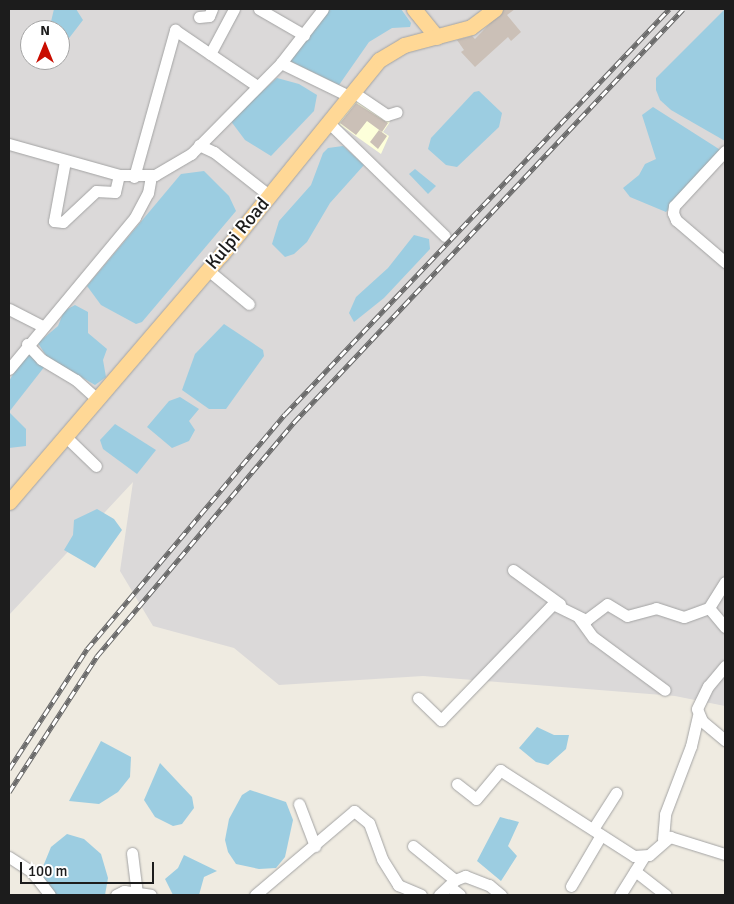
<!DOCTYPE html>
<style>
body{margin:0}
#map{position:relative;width:734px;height:904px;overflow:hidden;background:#efebe1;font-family:Signika,sans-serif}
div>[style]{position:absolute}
.residential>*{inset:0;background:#dbd9d9}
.education>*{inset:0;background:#fdffda}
.water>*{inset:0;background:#9ccde1}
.building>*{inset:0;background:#cbc0b7}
.roads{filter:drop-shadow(0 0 1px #a3a3a3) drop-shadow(0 0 1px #a3a3a3)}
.minor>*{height:11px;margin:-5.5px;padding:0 5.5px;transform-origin:5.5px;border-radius:5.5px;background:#fff}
.major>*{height:15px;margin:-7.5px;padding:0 7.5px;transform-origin:7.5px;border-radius:7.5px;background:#ffd896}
.rail>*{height:4.5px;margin-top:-2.25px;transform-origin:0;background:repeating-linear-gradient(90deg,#fff 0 8px,#6a6a6a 0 16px);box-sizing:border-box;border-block:1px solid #6a6a6a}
span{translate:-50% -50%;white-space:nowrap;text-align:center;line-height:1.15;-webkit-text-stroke:4px #fff;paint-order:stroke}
.street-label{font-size:19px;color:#1c1c1c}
.frame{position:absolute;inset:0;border:10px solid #1c1c1c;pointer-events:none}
.north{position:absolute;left:20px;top:20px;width:50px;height:50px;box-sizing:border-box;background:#fff;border:1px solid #a4a4a4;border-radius:50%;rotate:0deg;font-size:14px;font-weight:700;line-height:20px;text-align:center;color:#1c1c1c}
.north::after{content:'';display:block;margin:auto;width:18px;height:22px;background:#c90d00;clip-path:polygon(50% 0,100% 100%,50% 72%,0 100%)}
.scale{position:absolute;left:20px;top:862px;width:134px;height:22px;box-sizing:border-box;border:2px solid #1c1c1c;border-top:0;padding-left:6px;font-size:15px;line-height:18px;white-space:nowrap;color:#1c1c1c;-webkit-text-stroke:4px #fff;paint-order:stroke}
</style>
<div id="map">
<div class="residential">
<i style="clip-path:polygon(evenodd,9px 9px,725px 9px,725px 706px,675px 696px,423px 676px,279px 685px,234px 648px,153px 626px,120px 571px,133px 482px,9px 615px,9px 9px,30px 30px,60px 30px,60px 60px,30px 60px,30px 30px)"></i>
</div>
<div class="education">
<i style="clip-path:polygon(354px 97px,390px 122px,383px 132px,389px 136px,381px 154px,336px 122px)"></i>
</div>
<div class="water">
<i style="clip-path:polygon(54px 9px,76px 9px,83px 20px,63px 46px,60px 30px,49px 30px)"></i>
<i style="clip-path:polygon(330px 9px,401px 9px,411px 23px,410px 27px,392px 28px,369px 42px,339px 85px,290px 61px)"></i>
<i style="clip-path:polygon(725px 9px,725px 141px,671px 110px,660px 100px,656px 90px,656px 78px)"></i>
<i style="clip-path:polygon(277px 78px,299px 84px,317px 95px,314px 111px,271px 156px,245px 140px,230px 120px)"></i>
<i style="clip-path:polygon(479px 91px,502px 113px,499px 127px,457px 167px,446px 165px,428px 149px,431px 138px,474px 92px)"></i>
<i style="clip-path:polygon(653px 107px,722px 151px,666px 212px,630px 197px,623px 188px,639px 175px,645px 164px,656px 159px,642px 115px)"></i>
<i style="clip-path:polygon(343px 146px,364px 165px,330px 203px,307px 242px,294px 254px,285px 257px,272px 244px,279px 221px,311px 185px,323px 153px,328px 148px)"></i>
<i style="clip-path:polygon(415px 169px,436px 186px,428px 194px,409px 174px)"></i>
<i style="clip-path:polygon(204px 171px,229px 196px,236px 211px,142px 322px,136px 324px,101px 305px,87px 286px,181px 174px)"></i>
<i style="clip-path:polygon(414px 235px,429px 239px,430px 249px,384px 298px,354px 322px,349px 313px,356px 297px,388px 268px)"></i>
<i style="clip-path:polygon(75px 305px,88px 312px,88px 333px,107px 349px,103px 360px,106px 377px,95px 385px,47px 357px,38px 343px,58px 326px,64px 311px)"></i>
<i style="clip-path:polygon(224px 324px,263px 350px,264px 356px,226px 409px,209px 409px,182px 390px,195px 354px)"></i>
<i style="clip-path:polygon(27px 351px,45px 366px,9px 412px,9px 381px)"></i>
<i style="clip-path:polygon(180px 397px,199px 409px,189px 421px,195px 430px,189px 441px,172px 448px,147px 427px,169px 401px)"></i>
<i style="clip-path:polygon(9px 412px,26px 429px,26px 446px,9px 448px)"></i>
<i style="clip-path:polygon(115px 424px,156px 450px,137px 474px,103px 449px,100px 440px)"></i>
<i style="clip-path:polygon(97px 509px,114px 519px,122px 530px,95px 568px,64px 550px,73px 535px,74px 520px)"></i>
<i style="clip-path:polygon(537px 727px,554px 735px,569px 735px,566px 749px,548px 765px,536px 762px,519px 748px)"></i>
<i style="clip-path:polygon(101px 741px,131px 757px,130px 777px,118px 792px,99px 804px,69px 801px)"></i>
<i style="clip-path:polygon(160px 763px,192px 797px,194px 808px,182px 824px,173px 826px,155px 817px,144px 800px)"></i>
<i style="clip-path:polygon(250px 790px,286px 802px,293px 820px,285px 857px,276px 868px,259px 869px,236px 864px,228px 852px,225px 840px,229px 819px,242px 795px)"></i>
<i style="clip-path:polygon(500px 817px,519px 822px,508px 846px,517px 856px,501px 881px,477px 861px)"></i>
<i style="clip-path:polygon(67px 834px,84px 839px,101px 854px,108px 878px,105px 895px,56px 895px,44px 879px,42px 869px,51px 847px)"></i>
<i style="clip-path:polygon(184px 855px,217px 871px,204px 877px,199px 895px,173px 895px,165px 879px,178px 868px)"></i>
</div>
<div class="building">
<i style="clip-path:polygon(504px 9px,515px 9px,507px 15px,521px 32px,511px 41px,508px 37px,475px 67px,461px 52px,464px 50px,457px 40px,472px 36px,475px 39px)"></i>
<i style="clip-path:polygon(356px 103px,388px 123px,382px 132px,367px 121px,356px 135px,340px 123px)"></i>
<i style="clip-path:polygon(379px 130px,387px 136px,378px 149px,370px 142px)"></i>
</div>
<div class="roads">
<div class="minor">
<i style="left:259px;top:9px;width:52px;rotate:30deg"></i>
<i style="left:199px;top:17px;width:10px;rotate:-6deg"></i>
<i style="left:209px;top:16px;width:8px;rotate:-67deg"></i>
<i style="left:210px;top:54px;width:51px;rotate:-61.9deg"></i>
<i style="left:281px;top:63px;width:76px;rotate:25.9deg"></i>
<i style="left:353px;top:92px;width:41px;rotate:34.1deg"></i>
<i style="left:387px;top:115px;width:10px;rotate:-17deg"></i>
<i style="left:328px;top:122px;width:163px;rotate:44.3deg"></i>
<i style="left:9px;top:144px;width:114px;rotate:15.7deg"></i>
<i style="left:119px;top:175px;width:36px"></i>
<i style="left:155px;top:175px;width:42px;rotate:-30.3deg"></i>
<i style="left:191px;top:154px;width:128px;rotate:-45.3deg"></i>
<i style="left:281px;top:63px;width:68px;rotate:-52.1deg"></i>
<i style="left:199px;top:145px;width:17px;rotate:25deg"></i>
<i style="left:214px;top:152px;width:71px;rotate:38.2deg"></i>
<i style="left:725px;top:151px;width:75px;rotate:132.8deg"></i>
<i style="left:674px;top:206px;width:7px;rotate:98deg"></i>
<i style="left:673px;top:213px;width:8px;rotate:67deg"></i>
<i style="left:676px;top:220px;width:65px;rotate:40.6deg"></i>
<i style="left:65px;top:161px;width:61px;rotate:100.4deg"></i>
<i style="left:54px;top:221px;width:9px;rotate:6deg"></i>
<i style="left:63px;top:222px;width:45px;rotate:-43.2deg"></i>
<i style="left:96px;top:191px;width:19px;rotate:3deg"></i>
<i style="left:115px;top:192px;width:17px;rotate:-77deg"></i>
<i style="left:134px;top:177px;width:153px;rotate:-74.4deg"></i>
<i style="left:175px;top:30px;width:99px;rotate:34.3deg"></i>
<i style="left:208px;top:270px;width:53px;rotate:39.7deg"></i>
<i style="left:9px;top:309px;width:37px;rotate:27deg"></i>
<i style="left:27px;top:344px;width:21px;rotate:47deg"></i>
<i style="left:41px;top:359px;width:41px;rotate:31deg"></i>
<i style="left:76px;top:380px;width:30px;rotate:42deg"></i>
<i style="left:9px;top:369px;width:197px;rotate:-50.3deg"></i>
<i style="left:135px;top:217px;width:27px;rotate:-62deg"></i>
<i style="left:148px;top:193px;width:17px;rotate:-80deg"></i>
<i style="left:65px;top:436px;width:43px;rotate:44.1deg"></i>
<i style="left:513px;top:570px;width:58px;rotate:35.9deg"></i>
<i style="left:725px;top:582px;width:31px;rotate:122deg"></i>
<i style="left:709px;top:608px;width:25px;rotate:50deg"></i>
<i style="left:579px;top:618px;width:24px;rotate:54deg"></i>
<i style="left:593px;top:637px;width:89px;rotate:36.4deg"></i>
<i style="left:725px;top:666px;width:26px;rotate:130deg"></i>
<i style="left:708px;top:686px;width:25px;rotate:116deg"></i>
<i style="left:697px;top:709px;width:13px;rotate:67deg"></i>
<i style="left:702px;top:721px;width:30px;rotate:40deg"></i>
<i style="left:418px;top:698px;width:32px;rotate:44deg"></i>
<i style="left:441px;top:720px;width:161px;rotate:-46deg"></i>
<i style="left:553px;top:604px;width:37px;rotate:26deg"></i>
<i style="left:586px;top:620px;width:26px;rotate:-37deg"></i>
<i style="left:607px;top:604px;width:23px;rotate:31deg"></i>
<i style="left:627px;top:616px;width:30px;rotate:-15deg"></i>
<i style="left:656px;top:608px;width:29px;rotate:18deg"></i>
<i style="left:684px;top:617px;width:27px;rotate:-20deg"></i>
<i style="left:457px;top:784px;width:24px;rotate:38deg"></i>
<i style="left:476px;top:799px;width:38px;rotate:-50deg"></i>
<i style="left:500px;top:770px;width:159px;rotate:32.7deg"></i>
<i style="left:634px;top:856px;width:15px;rotate:-4deg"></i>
<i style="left:649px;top:855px;width:28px;rotate:-41deg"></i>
<i style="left:670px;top:837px;width:58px;rotate:17.2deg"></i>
<i style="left:299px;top:804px;width:45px;rotate:69.1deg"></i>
<i style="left:593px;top:829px;width:43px;rotate:-57.4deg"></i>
<i style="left:663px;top:839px;width:25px;rotate:-85deg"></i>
<i style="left:665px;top:814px;width:73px;rotate:-69.1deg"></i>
<i style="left:691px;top:746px;width:31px;rotate:-77deg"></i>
<i style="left:413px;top:846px;width:54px;rotate:39deg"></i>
<i style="left:455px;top:880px;width:22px;rotate:137deg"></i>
<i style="left:132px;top:853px;width:38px;rotate:83deg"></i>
<i style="left:9px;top:857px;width:27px;rotate:33deg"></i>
<i style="left:32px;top:872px;width:29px;rotate:52deg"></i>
<i style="left:635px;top:871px;width:39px;rotate:38deg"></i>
<i style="left:455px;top:880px;width:11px;rotate:-22deg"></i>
<i style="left:465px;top:876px;width:26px;rotate:21deg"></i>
<i style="left:489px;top:885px;width:16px;rotate:40deg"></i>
<i style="left:449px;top:886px;width:14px;rotate:39deg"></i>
<i style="left:571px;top:886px;width:59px;rotate:-59.5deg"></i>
<i style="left:116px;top:895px;width:9px;rotate:-27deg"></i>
<i style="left:124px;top:891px;width:27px;rotate:8deg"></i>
<i style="left:255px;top:895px;width:130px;rotate:-40.3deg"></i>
<i style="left:354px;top:811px;width:19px;rotate:39deg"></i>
<i style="left:369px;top:823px;width:38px;rotate:70deg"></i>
<i style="left:382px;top:859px;width:31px;rotate:58deg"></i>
<i style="left:398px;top:885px;width:25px;rotate:23deg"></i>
<i style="left:620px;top:895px;width:44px;rotate:-58.1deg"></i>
</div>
<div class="major">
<i style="left:414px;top:9px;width:36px;rotate:51deg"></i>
<i style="left:9px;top:502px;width:326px;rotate:-49.4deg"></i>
<i style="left:221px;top:255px;width:251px;rotate:-51deg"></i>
<i style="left:379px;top:60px;width:29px;rotate:-31deg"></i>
<i style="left:404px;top:45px;width:69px;rotate:-15deg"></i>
<i style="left:471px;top:27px;width:30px;rotate:-37deg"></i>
</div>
</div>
<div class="rail">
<i style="left:9px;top:769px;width:143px;rotate:-57deg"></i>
<i style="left:87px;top:649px;width:307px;rotate:-49.9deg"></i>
<i style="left:285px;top:414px;width:558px;rotate:-46.52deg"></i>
<i style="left:9px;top:792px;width:162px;rotate:-57.1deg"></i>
<i style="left:97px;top:656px;width:306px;rotate:-49.9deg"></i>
<i style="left:294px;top:422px;width:567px;rotate:-46.71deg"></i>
</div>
<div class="street-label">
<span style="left:238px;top:234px;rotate:-50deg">Kulpi Road</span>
</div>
<div class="frame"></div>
<div class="north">N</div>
<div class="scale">100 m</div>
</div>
